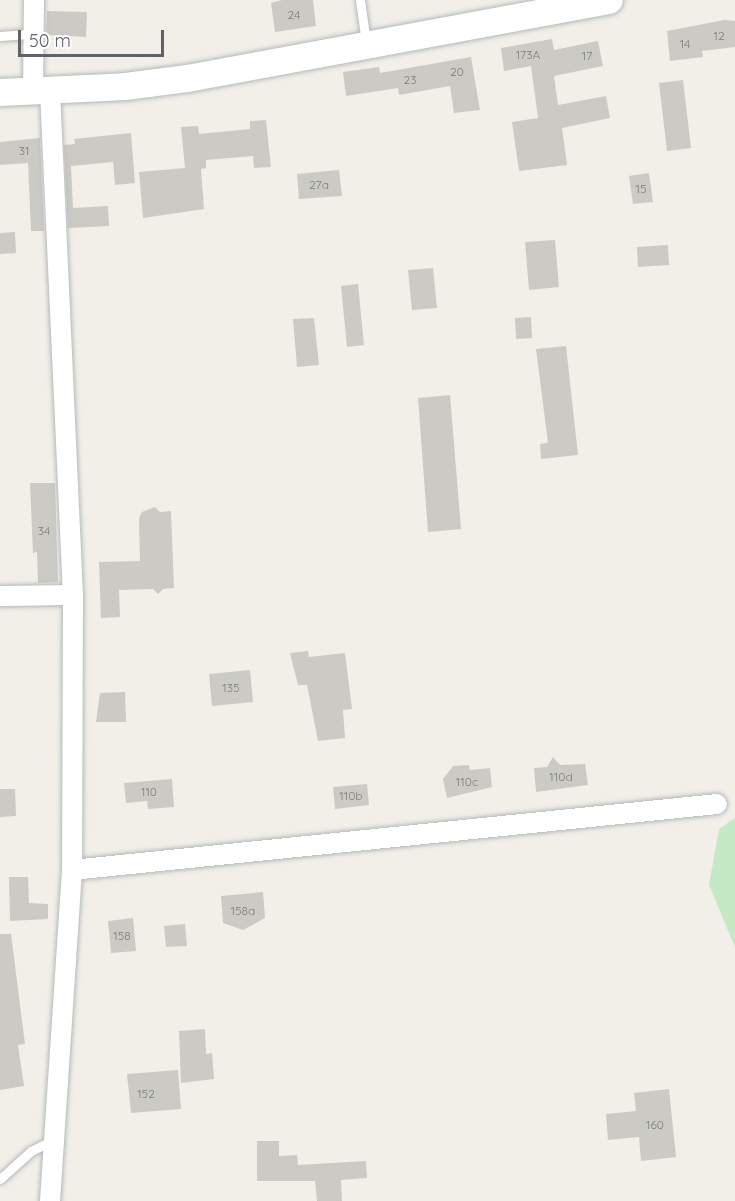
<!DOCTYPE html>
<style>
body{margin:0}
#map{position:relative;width:735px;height:1201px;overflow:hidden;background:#f1efe8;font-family:Quicksand,sans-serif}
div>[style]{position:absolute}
.green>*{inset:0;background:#c5e8c5}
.building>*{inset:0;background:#cccac5}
.roads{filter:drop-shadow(0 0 2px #b5b8bc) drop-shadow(0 0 2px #b5b8bc)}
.lane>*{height:9px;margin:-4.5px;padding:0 4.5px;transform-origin:4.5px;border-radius:4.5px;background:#fff}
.street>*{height:20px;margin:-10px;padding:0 10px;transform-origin:10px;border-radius:10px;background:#fff}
.secondary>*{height:27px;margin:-13.5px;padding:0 13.5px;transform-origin:13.5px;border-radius:13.5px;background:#fff}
span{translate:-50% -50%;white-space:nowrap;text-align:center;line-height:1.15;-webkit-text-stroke:5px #fff;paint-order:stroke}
.number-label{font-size:12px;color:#7a7d7f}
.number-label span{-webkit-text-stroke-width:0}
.scale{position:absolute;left:18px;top:30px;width:146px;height:27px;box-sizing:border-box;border:3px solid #5f6368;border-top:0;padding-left:8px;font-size:18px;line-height:21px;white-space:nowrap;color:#5f6368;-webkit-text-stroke:4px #fff;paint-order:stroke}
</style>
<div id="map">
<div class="green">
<i style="clip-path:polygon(735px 818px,735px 947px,709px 885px,719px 829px)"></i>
</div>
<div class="building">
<i style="clip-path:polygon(282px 0,313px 0,316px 26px,275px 32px,271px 3px)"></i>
<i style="clip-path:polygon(47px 11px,87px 12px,86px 37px,46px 35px)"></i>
<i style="clip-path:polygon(724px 20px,735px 21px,735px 47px,702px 51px,703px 57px,670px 61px,667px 31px)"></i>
<i style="clip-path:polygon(552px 39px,554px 50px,598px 41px,603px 66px,554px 76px,558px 105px,606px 96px,610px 118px,562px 128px,567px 165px,519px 171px,512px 122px,538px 118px,531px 66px,504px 71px,501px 48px)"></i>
<i style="clip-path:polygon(471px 57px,480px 110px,454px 113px,450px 86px,399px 95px,398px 88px,346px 96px,343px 72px,379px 67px,380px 73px)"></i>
<i style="clip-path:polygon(683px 80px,691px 148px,667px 151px,659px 83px)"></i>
<i style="clip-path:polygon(266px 120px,271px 167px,254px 168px,253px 156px,206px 160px,206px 168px,201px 169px,204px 209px,143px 218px,139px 172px,185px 168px,181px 127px,198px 126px,199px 134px,250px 129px,250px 121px)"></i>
<i style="clip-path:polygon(131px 133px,135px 183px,115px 185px,113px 162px,71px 166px,73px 208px,108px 206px,109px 226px,68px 228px,64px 145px,75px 144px,74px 139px)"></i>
<i style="clip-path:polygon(40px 138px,44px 231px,31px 231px,28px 163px,0 165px,0 142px)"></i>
<i style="clip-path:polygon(339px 170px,342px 196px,299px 199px,297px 174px)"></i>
<i style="clip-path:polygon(649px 173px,653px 202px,633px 204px,629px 176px)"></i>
<i style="clip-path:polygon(15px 232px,16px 253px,0 254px,0 233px)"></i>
<i style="clip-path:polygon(555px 240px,559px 287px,529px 290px,525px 242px)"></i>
<i style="clip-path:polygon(668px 245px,669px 265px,638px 267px,637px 247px)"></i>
<i style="clip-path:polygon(433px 268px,437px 308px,412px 310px,408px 270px)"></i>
<i style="clip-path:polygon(358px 284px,364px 345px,347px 347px,341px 286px)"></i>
<i style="clip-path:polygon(531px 317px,532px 338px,516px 339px,515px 318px)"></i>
<i style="clip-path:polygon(314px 318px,319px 365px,297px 367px,293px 319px)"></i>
<i style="clip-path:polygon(566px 346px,578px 455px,541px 459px,540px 444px,548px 443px,536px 349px)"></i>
<i style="clip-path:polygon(450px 395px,461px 529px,428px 532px,418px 398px)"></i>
<i style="clip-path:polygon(30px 483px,55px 483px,58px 582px,38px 583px,37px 552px,33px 553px)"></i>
<i style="clip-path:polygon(155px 507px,160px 512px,171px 511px,174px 588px,163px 589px,158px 594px,153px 589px,119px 590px,120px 617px,101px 618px,99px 562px,140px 561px,139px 518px,142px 512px)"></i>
<i style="clip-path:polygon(308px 651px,309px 657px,345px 653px,352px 709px,343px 710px,345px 738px,318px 741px,307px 685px,298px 685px,290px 653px)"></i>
<i style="clip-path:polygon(250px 670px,253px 702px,212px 706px,209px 674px)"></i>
<i style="clip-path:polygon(125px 692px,126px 722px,96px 722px,100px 693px)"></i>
<i style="clip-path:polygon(553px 757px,560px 765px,585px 764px,588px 785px,536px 792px,534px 768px,547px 767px)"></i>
<i style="clip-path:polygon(469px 765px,470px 770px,490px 768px,492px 787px,447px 798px,443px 779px,453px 766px)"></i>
<i style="clip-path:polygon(172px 779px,174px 807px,148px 809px,147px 801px,126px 803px,124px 783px)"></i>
<i style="clip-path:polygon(367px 784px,369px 805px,335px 809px,333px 787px)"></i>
<i style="clip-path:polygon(0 789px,15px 789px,16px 816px,0 817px)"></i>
<i style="clip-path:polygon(9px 877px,28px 877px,29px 903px,48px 904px,48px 919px,10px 921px)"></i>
<i style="clip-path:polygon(263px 892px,265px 918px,243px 930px,223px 923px,221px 896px)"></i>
<i style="clip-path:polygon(133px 918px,136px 951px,111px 953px,108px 921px)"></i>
<i style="clip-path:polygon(185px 924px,187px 946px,166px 947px,164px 926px)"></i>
<i style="clip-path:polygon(0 934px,11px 934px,25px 1044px,18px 1045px,24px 1086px,0 1090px)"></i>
<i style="clip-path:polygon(205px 1029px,206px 1054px,212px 1053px,214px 1079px,181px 1083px,179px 1031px)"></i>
<i style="clip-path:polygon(178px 1070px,181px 1109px,131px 1113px,127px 1074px)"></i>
<i style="clip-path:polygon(669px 1089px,676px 1157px,641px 1161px,639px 1137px,608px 1140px,606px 1114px,636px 1111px,634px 1093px)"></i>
<i style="clip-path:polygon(257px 1141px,279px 1141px,279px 1156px,297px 1155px,298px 1165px,366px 1161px,367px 1178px,341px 1180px,342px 1201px,317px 1201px,315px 1181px,257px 1181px)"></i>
</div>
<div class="roads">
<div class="lane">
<i style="left:360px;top:0;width:42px;rotate:81.9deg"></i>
<i style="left:0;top:36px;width:32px;rotate:-4deg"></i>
<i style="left:0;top:1179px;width:42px;rotate:-42.1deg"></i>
<i style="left:31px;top:1151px;width:25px;rotate:-27deg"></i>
</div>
<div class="street">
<i style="left:33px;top:91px;width:91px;rotate:-89.4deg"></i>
<i style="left:50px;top:91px;width:505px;rotate:87.39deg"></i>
<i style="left:73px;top:595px;width:275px;rotate:90.2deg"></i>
<i style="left:72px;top:870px;width:332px;rotate:93.8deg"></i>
<i style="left:0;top:596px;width:73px;rotate:-0.8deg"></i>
<i style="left:72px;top:870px;width:648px;rotate:-5.84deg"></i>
</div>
<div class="secondary">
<i style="left:0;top:92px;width:125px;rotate:-2.7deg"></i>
<i style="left:125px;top:86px;width:63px;rotate:-7.4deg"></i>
<i style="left:187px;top:78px;width:429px;rotate:-10.5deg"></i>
</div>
</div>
<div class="number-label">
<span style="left:294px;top:15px">24</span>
<span style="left:719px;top:36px">12</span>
<span style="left:685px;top:44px">14</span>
<span style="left:528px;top:55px">173A</span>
<span style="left:587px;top:56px">17</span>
<span style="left:457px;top:72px">20</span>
<span style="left:410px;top:80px">23</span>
<span style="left:24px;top:151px">31</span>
<span style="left:319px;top:185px">27a</span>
<span style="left:641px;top:189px">15</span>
<span style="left:44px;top:531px">34</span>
<span style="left:231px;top:688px">135</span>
<span style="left:561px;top:777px">110d</span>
<span style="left:467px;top:782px">110c</span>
<span style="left:149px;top:792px">110</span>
<span style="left:351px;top:796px">110b</span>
<span style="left:243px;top:911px">158a</span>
<span style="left:122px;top:936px">158</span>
<span style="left:146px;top:1094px">152</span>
<span style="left:655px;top:1125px">160</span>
</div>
<div class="scale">50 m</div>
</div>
